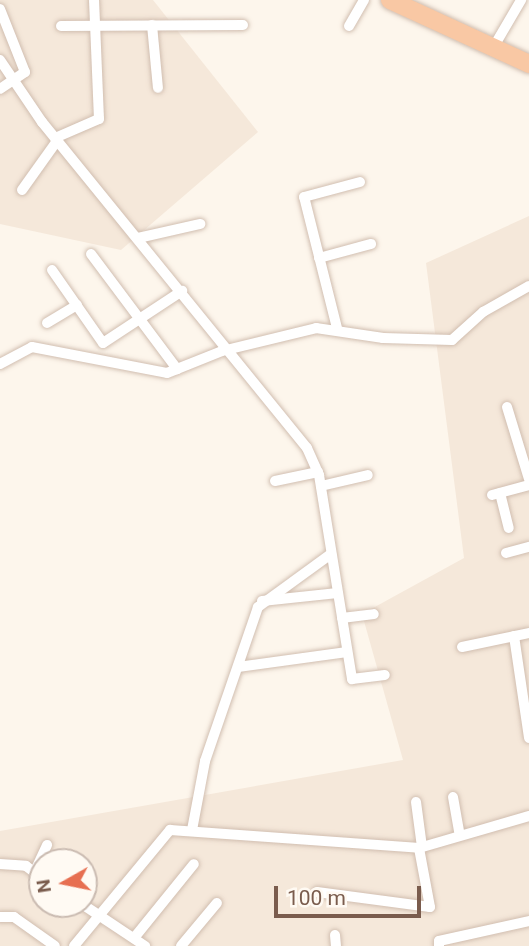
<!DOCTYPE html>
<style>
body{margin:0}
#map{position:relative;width:529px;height:946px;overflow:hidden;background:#fdf6ec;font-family:Roboto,sans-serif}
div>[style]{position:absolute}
.residential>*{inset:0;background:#f5e8da}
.roads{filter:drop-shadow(0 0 2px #d1beb0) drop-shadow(0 0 2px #d1beb0)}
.minor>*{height:10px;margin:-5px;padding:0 5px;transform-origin:5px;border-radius:5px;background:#fff}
.trunk>*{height:18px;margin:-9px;padding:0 9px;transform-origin:9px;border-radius:9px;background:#f9c8a4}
span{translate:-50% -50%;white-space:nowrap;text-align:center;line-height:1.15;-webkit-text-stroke:6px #fffaf3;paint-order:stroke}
.north{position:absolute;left:28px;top:848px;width:70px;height:70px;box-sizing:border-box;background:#fffaf3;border:2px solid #cabbb1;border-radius:50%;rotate:261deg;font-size:19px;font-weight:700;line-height:28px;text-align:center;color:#7a5c4d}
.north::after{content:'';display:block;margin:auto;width:24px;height:32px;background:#e76f51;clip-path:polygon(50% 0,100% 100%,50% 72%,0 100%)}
.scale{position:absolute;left:274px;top:886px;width:147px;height:32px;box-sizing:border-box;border:4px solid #7a5c4d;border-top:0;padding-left:9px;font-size:21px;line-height:24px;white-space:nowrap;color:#7a5c4d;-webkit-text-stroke:5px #fffaf3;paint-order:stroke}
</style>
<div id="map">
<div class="residential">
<i style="clip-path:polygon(0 0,153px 0,258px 132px,121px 250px,0 224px)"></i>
<i style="clip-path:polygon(evenodd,529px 216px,529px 946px,0 946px,0 831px,403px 760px,362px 614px,464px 558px,426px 263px,529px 216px,42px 862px,84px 862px,84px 904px,42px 904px,42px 862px)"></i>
</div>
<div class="roads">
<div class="minor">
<i style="left:0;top:9px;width:68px;rotate:68.4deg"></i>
<i style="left:25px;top:72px;width:30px;rotate:146deg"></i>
<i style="left:152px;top:25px;width:63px;rotate:84.6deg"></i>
<i style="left:61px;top:26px;width:182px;rotate:-0.3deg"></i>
<i style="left:349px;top:26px;width:30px;rotate:-60deg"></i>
<i style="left:493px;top:48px;width:56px;rotate:-59.7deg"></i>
<i style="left:0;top:60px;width:75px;rotate:55.9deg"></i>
<i style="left:42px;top:122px;width:420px;rotate:50.9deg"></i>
<i style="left:307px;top:448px;width:30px;rotate:66deg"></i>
<i style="left:319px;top:475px;width:207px;rotate:80.8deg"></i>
<i style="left:352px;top:679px;width:33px;rotate:-7deg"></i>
<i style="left:55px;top:138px;width:48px;rotate:-23.4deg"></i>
<i style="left:99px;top:119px;width:119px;rotate:-92.4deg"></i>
<i style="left:22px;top:190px;width:60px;rotate:-54.5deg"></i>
<i style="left:138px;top:238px;width:64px;rotate:-12.7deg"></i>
<i style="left:91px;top:254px;width:144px;rotate:53.2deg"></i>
<i style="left:319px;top:258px;width:54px;rotate:-15.1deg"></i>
<i style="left:52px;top:270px;width:89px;rotate:55.1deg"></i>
<i style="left:103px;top:343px;width:95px;rotate:-33.4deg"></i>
<i style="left:47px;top:323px;width:35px;rotate:-31deg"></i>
<i style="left:337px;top:328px;width:135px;rotate:-104.1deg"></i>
<i style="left:304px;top:197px;width:58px;rotate:-15deg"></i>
<i style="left:0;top:364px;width:36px;rotate:-28deg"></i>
<i style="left:32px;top:347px;width:137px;rotate:10.9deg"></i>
<i style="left:167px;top:373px;width:59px;rotate:-21.8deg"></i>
<i style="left:222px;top:351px;width:97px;rotate:-13.7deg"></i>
<i style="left:316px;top:328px;width:68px;rotate:8.5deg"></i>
<i style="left:383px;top:338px;width:69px;rotate:1.7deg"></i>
<i style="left:452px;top:340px;width:42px;rotate:-42.1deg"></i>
<i style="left:483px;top:312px;width:53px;rotate:-29.5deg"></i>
<i style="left:507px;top:407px;width:75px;rotate:73deg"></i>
<i style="left:275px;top:481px;width:44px;rotate:-11.8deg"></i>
<i style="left:321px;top:486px;width:48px;rotate:-13.2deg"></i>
<i style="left:500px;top:493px;width:36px;rotate:76deg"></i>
<i style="left:492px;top:495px;width:38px;rotate:-15deg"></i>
<i style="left:506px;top:553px;width:24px;rotate:-15deg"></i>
<i style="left:262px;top:601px;width:76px;rotate:-6deg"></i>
<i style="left:342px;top:618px;width:32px;rotate:-7deg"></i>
<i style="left:514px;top:636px;width:103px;rotate:81.6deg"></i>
<i style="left:462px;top:647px;width:68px;rotate:-11.8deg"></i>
<i style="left:238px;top:667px;width:110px;rotate:-7.8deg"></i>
<i style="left:453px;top:797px;width:39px;rotate:80deg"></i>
<i style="left:416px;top:802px;width:45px;rotate:82.4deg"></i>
<i style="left:192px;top:830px;width:70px;rotate:-79.3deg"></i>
<i style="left:205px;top:761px;width:163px;rotate:-71deg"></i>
<i style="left:258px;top:607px;width:90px;rotate:-36deg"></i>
<i style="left:0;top:864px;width:26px;rotate:4deg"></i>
<i style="left:26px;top:866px;width:20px;rotate:37deg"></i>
<i style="left:34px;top:873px;width:31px;rotate:-65deg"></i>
<i style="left:317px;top:892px;width:114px;rotate:7.6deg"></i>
<i style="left:430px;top:907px;width:60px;rotate:-100.6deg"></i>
<i style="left:82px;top:904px;width:76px;rotate:33.7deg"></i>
<i style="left:0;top:917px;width:14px"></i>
<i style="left:14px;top:917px;width:50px;rotate:35.3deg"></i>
<i style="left:335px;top:935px;width:11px;rotate:85deg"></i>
<i style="left:134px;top:938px;width:95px;rotate:-51deg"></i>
<i style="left:74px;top:946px;width:151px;rotate:-50.4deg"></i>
<i style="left:170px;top:830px;width:250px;rotate:4.1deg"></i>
<i style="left:419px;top:848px;width:115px;rotate:-16.2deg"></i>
<i style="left:181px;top:946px;width:56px;rotate:-50.1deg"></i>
<i style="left:439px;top:946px;width:5px;rotate:-90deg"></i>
<i style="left:439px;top:941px;width:92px;rotate:-12.5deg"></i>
</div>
<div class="trunk">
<i style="left:390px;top:0;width:153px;rotate:24.7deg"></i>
</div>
</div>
<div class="north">N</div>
<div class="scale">100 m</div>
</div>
